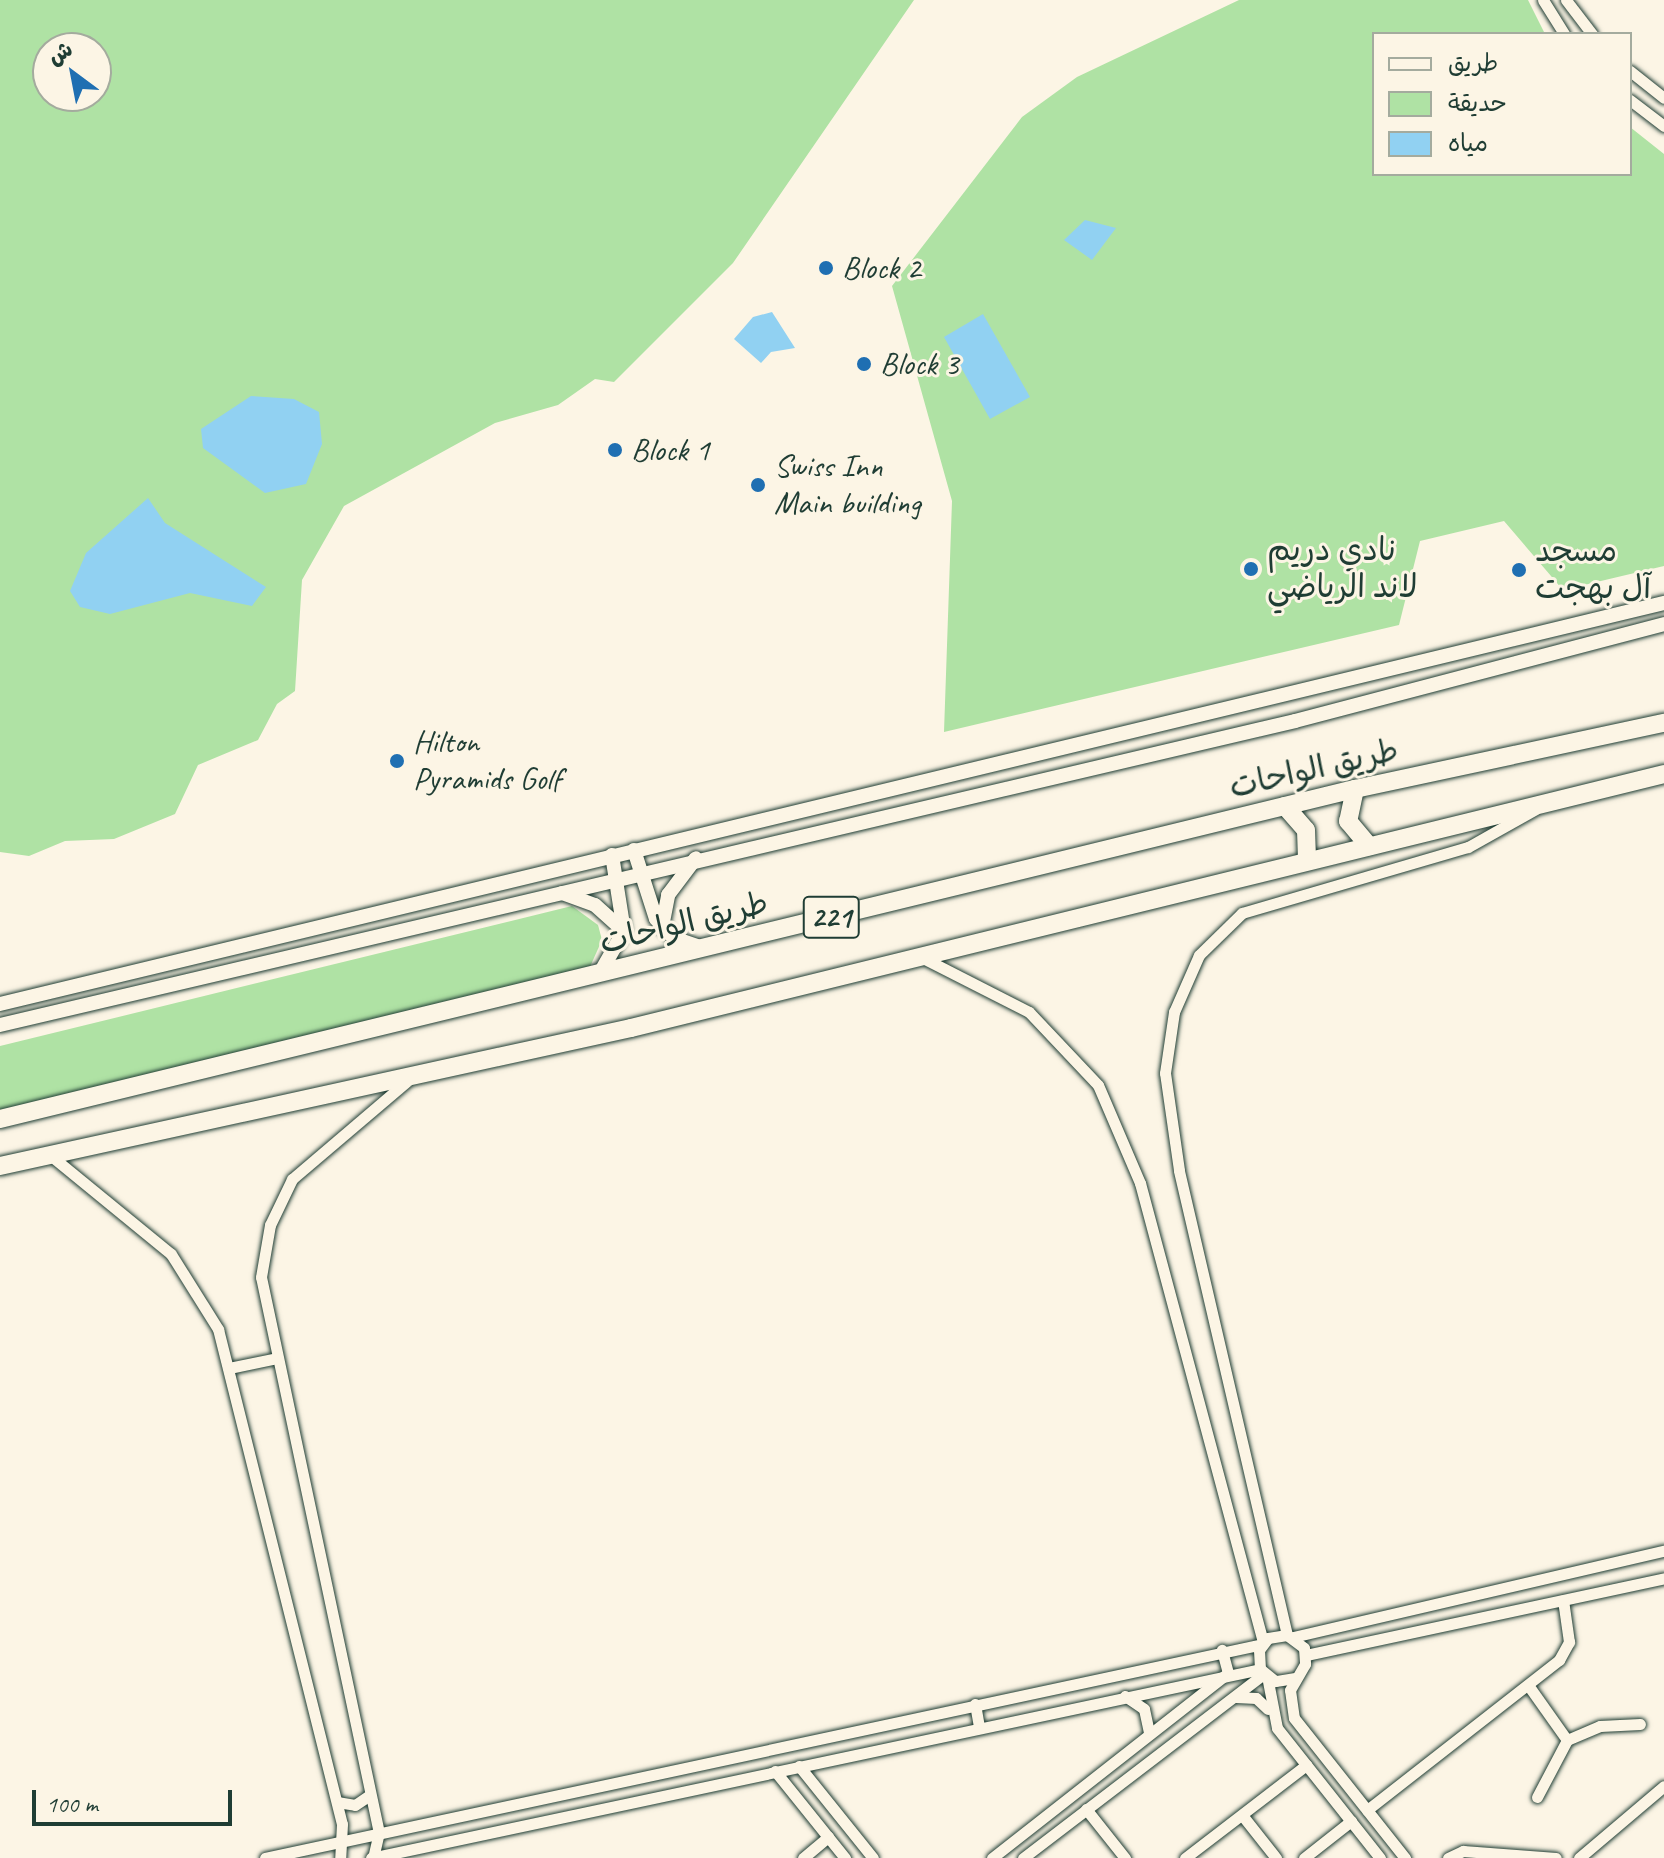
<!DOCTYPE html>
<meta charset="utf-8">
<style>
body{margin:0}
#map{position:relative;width:1664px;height:1858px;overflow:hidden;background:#fcf5e5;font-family:Caveat,"Playpen Sans Arabic",sans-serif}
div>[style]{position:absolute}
.green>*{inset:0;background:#afe2a4}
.water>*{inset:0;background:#91d1f2}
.roads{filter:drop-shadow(0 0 2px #1f3d34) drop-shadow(0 0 2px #1f3d34)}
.minor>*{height:11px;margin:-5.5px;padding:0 5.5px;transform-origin:5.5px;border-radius:5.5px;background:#fcf5e5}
.tertiary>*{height:14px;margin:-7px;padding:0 7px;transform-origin:7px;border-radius:7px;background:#fcf5e5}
.trunk>*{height:18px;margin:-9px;padding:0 9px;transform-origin:9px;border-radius:9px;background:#fcf5e5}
.dots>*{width:22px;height:22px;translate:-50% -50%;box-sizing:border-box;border:4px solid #fcf5e5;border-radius:50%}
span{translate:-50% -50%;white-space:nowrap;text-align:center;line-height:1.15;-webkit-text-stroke:6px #fcf5e5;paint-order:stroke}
.shield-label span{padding:2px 6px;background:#fcf5e5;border:2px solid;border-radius:6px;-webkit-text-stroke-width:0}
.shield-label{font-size:30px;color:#1f3d34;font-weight:700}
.poi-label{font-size:32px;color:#1f3d34}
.left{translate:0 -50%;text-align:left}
.street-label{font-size:32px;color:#1f3d34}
.legend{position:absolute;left:1372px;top:32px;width:260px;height:144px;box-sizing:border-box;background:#fcf5e5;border:2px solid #a4ab9e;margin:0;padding:10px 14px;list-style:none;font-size:24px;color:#1f3d34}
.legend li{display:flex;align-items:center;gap:16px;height:40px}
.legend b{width:40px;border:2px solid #a4ab9e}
.north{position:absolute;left:32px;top:32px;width:80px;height:80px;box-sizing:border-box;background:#fcf5e5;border:2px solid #a4ab9e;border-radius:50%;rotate:328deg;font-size:22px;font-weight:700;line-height:32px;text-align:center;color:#1f3d34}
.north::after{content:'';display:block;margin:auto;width:28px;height:36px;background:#1f6fb2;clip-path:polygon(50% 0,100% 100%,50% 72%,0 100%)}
.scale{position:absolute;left:32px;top:1790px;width:200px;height:36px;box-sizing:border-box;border:4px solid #1f3d34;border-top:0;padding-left:10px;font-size:24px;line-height:28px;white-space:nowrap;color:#1f3d34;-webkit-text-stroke:6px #fcf5e5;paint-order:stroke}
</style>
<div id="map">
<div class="green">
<i style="clip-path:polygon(evenodd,0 0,914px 0,733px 263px,614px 382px,595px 379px,558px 405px,495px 423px,344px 506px,302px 580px,295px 691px,277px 704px,258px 740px,198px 765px,175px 814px,114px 839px,65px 841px,29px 856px,0 852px,0 0,48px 48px,96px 48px,96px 96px,48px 96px,48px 48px)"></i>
<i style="clip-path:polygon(1239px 0,1528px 0,1545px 34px,1374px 34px,1374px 174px,1630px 174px,1630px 127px,1664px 154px,1664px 566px,1563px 590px,1504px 521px,1420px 541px,1399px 625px,944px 732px,952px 501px,892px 286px,1022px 117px,1077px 77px)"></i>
<i style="clip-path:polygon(572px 906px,598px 925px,602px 940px,589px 969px,0 1112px,0 1046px)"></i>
</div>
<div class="water">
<i style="clip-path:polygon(1085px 220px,1116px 228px,1092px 260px,1064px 240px)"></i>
<i style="clip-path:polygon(772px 312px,795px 348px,771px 352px,761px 363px,734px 339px,753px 317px)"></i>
<i style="clip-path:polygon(983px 314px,1030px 397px,990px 419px,944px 337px)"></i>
<i style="clip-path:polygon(251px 396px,294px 399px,319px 412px,322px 444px,306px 484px,265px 493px,203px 448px,201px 429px)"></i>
<i style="clip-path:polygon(148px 498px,165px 523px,266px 587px,252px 606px,190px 593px,110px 614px,80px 607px,70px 591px,86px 553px)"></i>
</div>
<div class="roads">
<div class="minor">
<i style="left:1543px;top:0;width:40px;rotate:58deg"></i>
<i style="left:1566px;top:0;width:43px;rotate:52.6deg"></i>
<i style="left:1630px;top:71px;width:43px;rotate:38.5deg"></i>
<i style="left:1630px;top:100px;width:43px;rotate:37.4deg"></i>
<i style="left:921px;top:957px;width:121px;rotate:27deg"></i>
<i style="left:1029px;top:1012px;width:100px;rotate:46.6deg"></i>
<i style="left:1098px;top:1085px;width:107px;rotate:66.8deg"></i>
<i style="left:1140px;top:1183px;width:476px;rotate:75deg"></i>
<i style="left:50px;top:1155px;width:156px;rotate:39.3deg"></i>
<i style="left:171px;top:1254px;width:89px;rotate:57.9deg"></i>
<i style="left:218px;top:1329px;width:510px;rotate:75.94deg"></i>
<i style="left:342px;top:1824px;width:34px;rotate:93deg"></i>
<i style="left:229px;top:1368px;width:45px;rotate:-11.6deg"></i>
<i style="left:1287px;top:1635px;width:477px;rotate:-103.1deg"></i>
<i style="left:1179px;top:1170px;width:98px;rotate:-98.2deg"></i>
<i style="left:1165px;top:1073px;width:62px;rotate:-81.6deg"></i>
<i style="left:1174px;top:1012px;width:62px;rotate:-66.3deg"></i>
<i style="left:1199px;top:955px;width:60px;rotate:-44.3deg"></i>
<i style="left:1242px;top:913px;width:235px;rotate:-16.3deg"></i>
<i style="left:1468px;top:847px;width:76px;rotate:-29.3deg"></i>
<i style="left:1293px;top:1637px;width:381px;rotate:-13.1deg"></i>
<i style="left:1306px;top:1655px;width:366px;rotate:-12.1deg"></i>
<i style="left:1267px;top:1676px;width:53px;rotate:79.1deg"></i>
<i style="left:1277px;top:1728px;width:166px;rotate:51.6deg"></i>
<i style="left:1295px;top:1678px;width:20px;rotate:171deg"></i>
<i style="left:1275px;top:1681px;width:19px;rotate:-141deg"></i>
<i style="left:1260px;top:1669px;width:19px;rotate:-93deg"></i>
<i style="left:1259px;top:1650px;width:15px;rotate:-53deg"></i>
<i style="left:1268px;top:1638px;width:19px;rotate:-9deg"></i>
<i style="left:1287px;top:1635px;width:21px;rotate:37deg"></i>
<i style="left:1304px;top:1648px;width:16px;rotate:86deg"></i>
<i style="left:1305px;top:1664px;width:30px;rotate:120deg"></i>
<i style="left:1290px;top:1690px;width:28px;rotate:82deg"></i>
<i style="left:1294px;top:1718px;width:179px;rotate:51.6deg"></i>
<i style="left:1528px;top:1685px;width:67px;rotate:54.7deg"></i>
<i style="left:1125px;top:1696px;width:23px;rotate:34deg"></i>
<i style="left:1144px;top:1709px;width:24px;rotate:78deg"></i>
<i style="left:1236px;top:1697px;width:20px;rotate:3deg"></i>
<i style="left:1256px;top:1698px;width:16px;rotate:43deg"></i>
<i style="left:975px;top:1704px;width:23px;rotate:80deg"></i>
<i style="left:799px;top:1766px;width:118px;rotate:51.2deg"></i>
<i style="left:775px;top:1771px;width:112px;rotate:51.2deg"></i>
<i style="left:1537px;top:1797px;width:64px;rotate:-62.2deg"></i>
<i style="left:1567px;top:1740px;width:36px;rotate:-23deg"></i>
<i style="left:1600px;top:1726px;width:40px;rotate:-2.9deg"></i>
<i style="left:337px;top:1802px;width:18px;rotate:9deg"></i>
<i style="left:355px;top:1805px;width:18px;rotate:-34deg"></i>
<i style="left:1086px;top:1809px;width:63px;rotate:51.5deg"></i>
<i style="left:1367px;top:1810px;width:244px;rotate:-38deg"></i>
<i style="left:1559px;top:1660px;width:21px;rotate:-61deg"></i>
<i style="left:1569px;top:1642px;width:42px;rotate:-98.1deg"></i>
<i style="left:1242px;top:1815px;width:55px;rotate:51.7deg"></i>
<i style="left:265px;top:1858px;width:1020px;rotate:-12.11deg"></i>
<i style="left:371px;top:1858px;width:909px;rotate:-12deg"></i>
<i style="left:373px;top:1858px;width:26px;rotate:-77deg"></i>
<i style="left:379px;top:1833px;width:568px;rotate:-101.98deg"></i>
<i style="left:261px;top:1277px;width:53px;rotate:-80.2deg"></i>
<i style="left:270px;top:1225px;width:51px;rotate:-64.4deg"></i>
<i style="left:292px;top:1179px;width:150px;rotate:-40.4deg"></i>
<i style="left:803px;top:1858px;width:33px;rotate:-40deg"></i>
<i style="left:992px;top:1858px;width:300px;rotate:-38.1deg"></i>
<i style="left:1228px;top:1673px;width:24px;rotate:-105deg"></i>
<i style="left:1023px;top:1858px;width:303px;rotate:-37.4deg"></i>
<i style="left:1185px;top:1858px;width:153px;rotate:-37.5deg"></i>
<i style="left:1304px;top:1858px;width:60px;rotate:-38.2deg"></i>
<i style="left:1448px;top:1858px;width:17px;rotate:-25deg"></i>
<i style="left:1463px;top:1851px;width:93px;rotate:4.3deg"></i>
<i style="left:1579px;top:1858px;width:111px;rotate:-40.3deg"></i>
</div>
<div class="tertiary">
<i style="left:634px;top:850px;width:72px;rotate:72.3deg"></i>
<i style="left:656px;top:919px;width:26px;rotate:47deg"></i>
<i style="left:674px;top:938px;width:28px;rotate:19deg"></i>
<i style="left:562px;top:893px;width:35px;rotate:20deg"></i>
<i style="left:595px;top:905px;width:39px;rotate:42deg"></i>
<i style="left:662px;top:927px;width:33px;rotate:-79deg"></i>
<i style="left:668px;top:895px;width:46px;rotate:-52.9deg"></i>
<i style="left:600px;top:973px;width:48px;rotate:-60.3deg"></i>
<i style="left:624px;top:931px;width:77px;rotate:-99deg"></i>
<i style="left:0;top:1004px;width:1712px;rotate:-13.55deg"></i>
<i style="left:0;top:1025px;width:1330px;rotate:-13.21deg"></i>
<i style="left:1295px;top:721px;width:382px;rotate:-14.7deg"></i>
</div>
<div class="trunk">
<i style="left:1355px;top:789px;width:33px;rotate:102deg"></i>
<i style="left:1348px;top:821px;width:33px;rotate:50deg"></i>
<i style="left:1285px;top:806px;width:32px;rotate:49deg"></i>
<i style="left:1306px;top:830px;width:31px;rotate:88deg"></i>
<i style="left:0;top:1119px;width:1395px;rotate:-13.69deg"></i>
<i style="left:1355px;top:789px;width:316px;rotate:-12.1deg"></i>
<i style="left:0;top:1166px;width:646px;rotate:-12.34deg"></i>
<i style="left:631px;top:1028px;width:1064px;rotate:-13.81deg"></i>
</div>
</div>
<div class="dots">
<i style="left:826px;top:268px;background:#1f6fb2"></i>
<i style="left:864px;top:364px;background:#1f6fb2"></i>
<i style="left:615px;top:450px;background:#1f6fb2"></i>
<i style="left:758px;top:485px;background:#1f6fb2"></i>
<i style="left:1251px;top:569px;background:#1f6fb2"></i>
<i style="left:1519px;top:570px;background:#1f6fb2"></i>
<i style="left:397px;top:761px;background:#1f6fb2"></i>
</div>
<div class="shield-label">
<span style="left:831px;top:917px">221</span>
</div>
<div class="poi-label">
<span class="left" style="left:842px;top:268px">Block 2</span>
<span class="left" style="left:880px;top:364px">Block 3</span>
<span class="left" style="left:631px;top:450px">Block 1</span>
<span class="left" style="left:774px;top:485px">Swiss Inn<br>Main building</span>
<span class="left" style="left:1267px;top:569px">نادي دريم<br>لاند الرياضي</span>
<span class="left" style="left:1535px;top:570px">مسجد<br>آل بهجت</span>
<span class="left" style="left:413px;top:761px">Hilton<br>Pyramids Golf</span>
</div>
<div class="street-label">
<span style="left:1314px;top:769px;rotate:-13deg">طريق الواحات</span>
<span style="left:684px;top:923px;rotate:-14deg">طريق الواحات</span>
</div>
<ul class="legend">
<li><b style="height:10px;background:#fcf5e5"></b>طريق</li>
<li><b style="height:22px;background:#afe2a4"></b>حديقة</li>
<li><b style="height:22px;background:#91d1f2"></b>مياه</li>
</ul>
<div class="north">ش</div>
<div class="scale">100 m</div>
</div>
